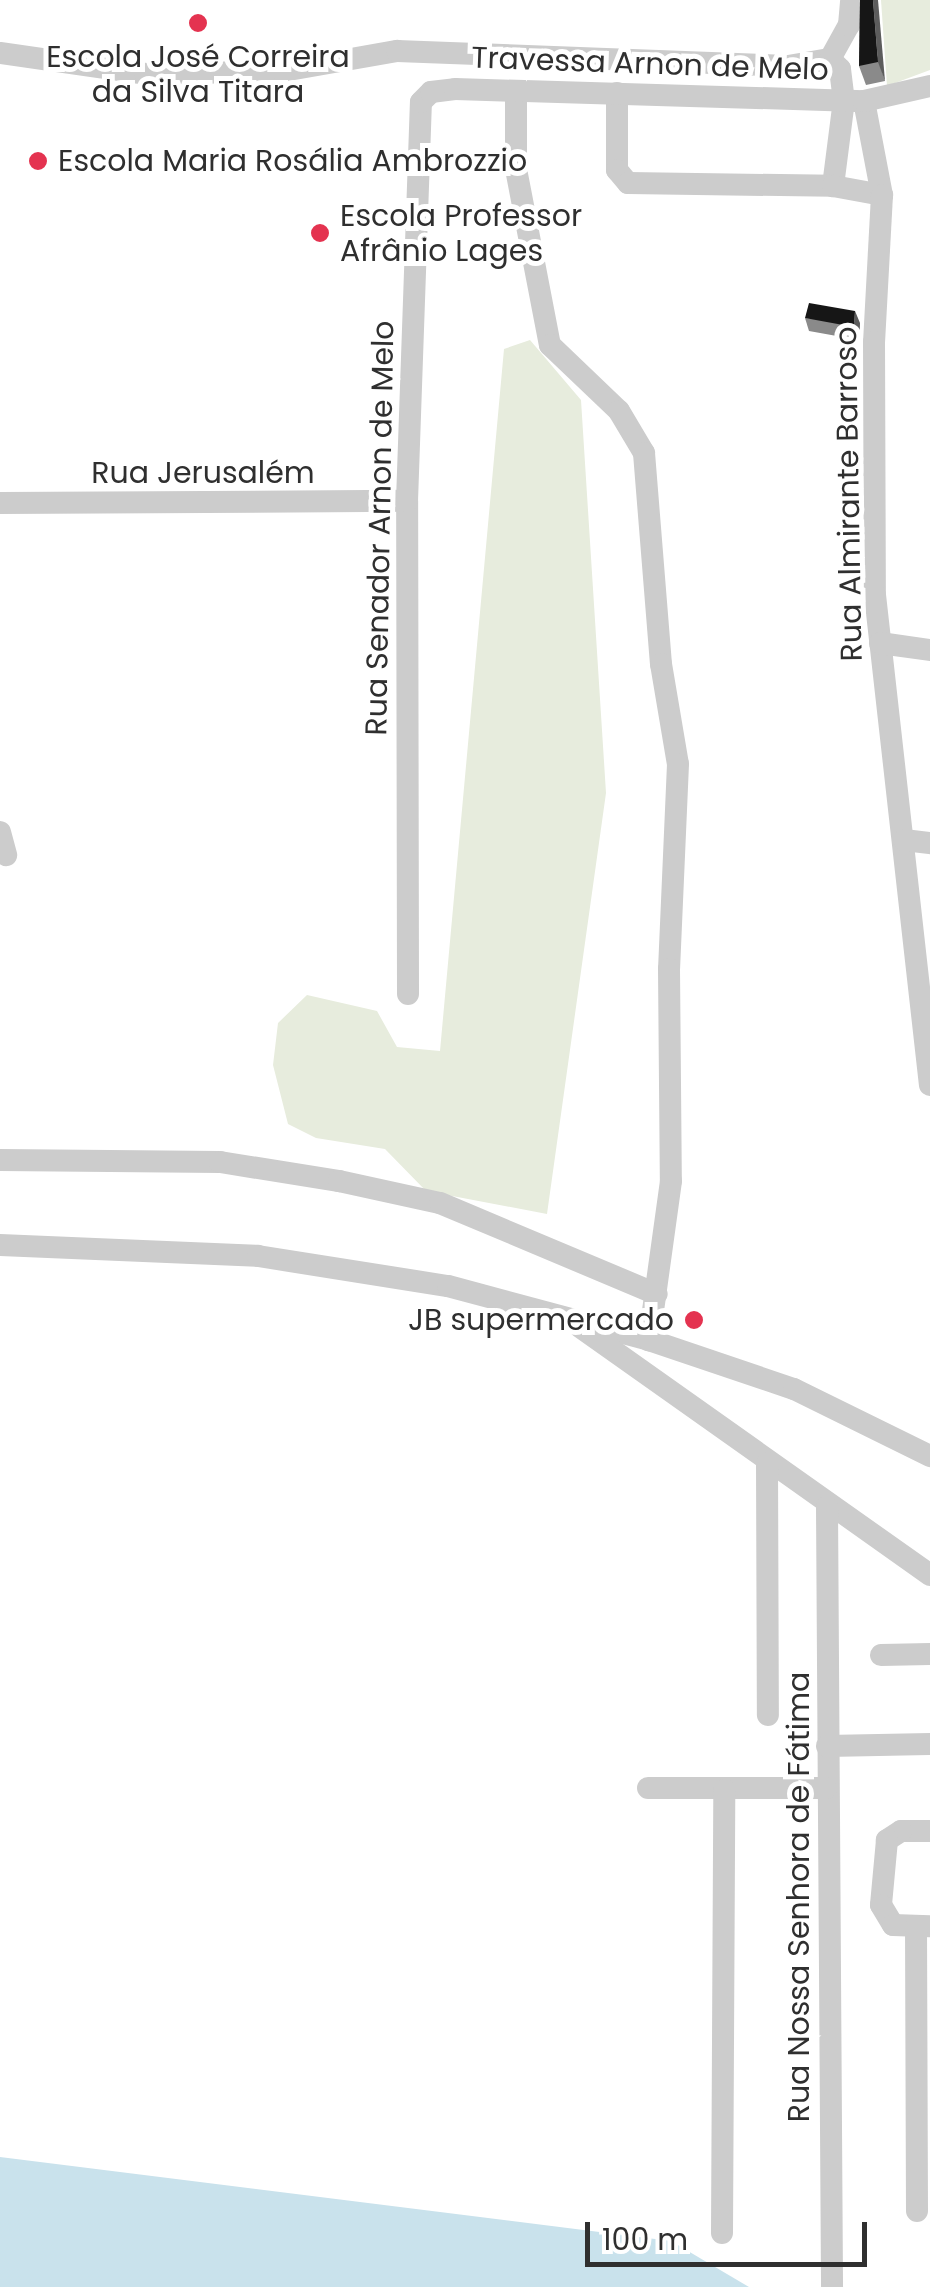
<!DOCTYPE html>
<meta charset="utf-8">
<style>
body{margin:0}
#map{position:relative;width:930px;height:2287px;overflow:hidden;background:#fff;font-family:Poppins,sans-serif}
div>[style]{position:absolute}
.green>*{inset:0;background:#e7ecdd}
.water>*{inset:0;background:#c9e2ec}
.minor>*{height:22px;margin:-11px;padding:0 11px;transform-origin:11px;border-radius:11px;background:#ccc}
.wall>*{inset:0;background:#8a8a8a}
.shaded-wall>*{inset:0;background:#5c5c5c}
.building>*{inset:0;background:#161616}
.dots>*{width:28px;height:28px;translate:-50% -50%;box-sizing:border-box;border:5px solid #fff;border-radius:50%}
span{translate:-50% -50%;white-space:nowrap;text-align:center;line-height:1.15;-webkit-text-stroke:10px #fff;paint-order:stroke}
.poi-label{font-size:30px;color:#2f2f2f}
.left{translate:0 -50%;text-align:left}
.right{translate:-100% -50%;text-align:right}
.street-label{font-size:30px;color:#2f2f2f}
.scale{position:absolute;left:585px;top:2222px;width:282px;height:45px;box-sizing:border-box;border:5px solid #2f2f2f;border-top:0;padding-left:12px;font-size:30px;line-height:35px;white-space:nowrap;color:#2f2f2f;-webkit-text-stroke:8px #fff;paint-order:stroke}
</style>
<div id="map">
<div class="green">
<i style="clip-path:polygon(881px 0,930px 0,930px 70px,887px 86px)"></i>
<i style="clip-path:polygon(530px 340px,581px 400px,606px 793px,547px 1214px,426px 1191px,385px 1149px,316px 1138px,288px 1124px,273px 1065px,278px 1023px,307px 995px,377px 1011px,397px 1047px,440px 1051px,504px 349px)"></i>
</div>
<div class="water">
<i style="clip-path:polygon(0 2157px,671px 2241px,749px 2287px,0 2287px)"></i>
</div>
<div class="minor">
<i style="left:0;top:53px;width:147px;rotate:8.2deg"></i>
<i style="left:145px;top:74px;width:138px;rotate:-1.2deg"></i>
<i style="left:283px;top:71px;width:116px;rotate:-10deg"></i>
<i style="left:397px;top:51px;width:391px;rotate:2.2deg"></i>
<i style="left:788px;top:66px;width:43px;rotate:-9.5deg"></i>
<i style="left:830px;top:59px;width:14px;rotate:45deg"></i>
<i style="left:840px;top:69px;width:31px;rotate:83deg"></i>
<i style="left:844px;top:100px;width:87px;rotate:97.3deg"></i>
<i style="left:830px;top:59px;width:39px;rotate:-61deg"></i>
<i style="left:849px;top:25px;width:25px;rotate:-85deg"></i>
<i style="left:516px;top:91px;width:78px;rotate:90deg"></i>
<i style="left:516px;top:169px;width:179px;rotate:79.1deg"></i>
<i style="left:550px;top:345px;width:95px;rotate:43.7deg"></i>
<i style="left:619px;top:411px;width:49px;rotate:59.2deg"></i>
<i style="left:644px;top:453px;width:212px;rotate:85.4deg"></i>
<i style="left:661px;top:664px;width:101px;rotate:80.4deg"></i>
<i style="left:678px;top:764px;width:205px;rotate:92.5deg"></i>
<i style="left:669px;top:969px;width:212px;rotate:89.5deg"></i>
<i style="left:671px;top:1181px;width:161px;rotate:97.9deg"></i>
<i style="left:617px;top:93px;width:77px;rotate:90deg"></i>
<i style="left:617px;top:170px;width:17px;rotate:50deg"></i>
<i style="left:628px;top:183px;width:205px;rotate:0.8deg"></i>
<i style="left:833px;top:186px;width:50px;rotate:10.4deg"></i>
<i style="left:864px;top:101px;width:96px;rotate:79.2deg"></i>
<i style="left:882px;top:195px;width:147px;rotate:93.1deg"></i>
<i style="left:874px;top:342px;width:253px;rotate:89.8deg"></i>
<i style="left:875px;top:595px;width:493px;rotate:83.6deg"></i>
<i style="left:0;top:503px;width:407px;rotate:-0.3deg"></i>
<i style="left:880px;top:643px;width:50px;rotate:8deg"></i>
<i style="left:0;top:832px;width:24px;rotate:75deg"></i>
<i style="left:904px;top:840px;width:26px;rotate:7deg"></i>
<i style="left:408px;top:994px;width:493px;rotate:-90.1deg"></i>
<i style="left:407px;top:501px;width:399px;rotate:-88deg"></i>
<i style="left:421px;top:102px;width:14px;rotate:-45deg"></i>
<i style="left:431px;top:92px;width:24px;rotate:-7deg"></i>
<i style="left:455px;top:89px;width:409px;rotate:1.7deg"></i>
<i style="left:864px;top:101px;width:68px;rotate:-12.8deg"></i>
<i style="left:0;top:1160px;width:220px;rotate:0.5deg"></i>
<i style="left:220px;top:1162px;width:121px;rotate:9.1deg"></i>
<i style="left:339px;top:1181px;width:103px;rotate:12.3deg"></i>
<i style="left:440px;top:1203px;width:235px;rotate:22.8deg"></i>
<i style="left:0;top:1245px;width:258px;rotate:2.4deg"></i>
<i style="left:258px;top:1256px;width:192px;rotate:9deg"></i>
<i style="left:448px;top:1286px;width:208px;rotate:15deg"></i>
<i style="left:649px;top:1340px;width:153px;rotate:18.7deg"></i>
<i style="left:794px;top:1389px;width:152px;rotate:26.2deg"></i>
<i style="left:580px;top:1327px;width:429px;rotate:35.3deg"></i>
<i style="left:767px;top:1463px;width:252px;rotate:89.8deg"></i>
<i style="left:827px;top:1507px;width:780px;rotate:89.63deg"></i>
<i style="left:881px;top:1655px;width:49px;rotate:-1.2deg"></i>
<i style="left:827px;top:1746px;width:103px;rotate:-1.1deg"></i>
<i style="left:648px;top:1788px;width:178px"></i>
<i style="left:930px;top:1831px;width:29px;rotate:180deg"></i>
<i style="left:901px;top:1831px;width:17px;rotate:147deg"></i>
<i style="left:887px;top:1840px;width:65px;rotate:95.3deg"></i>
<i style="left:881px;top:1905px;width:23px;rotate:59deg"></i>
<i style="left:893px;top:1925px;width:37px;rotate:2deg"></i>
<i style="left:916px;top:1926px;width:285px;rotate:89.8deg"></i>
<i style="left:722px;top:2233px;width:443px;rotate:-89.7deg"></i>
</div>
<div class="wall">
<i style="clip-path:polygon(860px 0,885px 81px,866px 85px,859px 66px)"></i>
<i style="clip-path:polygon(805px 318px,860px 323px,859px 340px,809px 331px)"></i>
</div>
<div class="shaded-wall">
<i style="clip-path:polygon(873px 0,878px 0,885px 81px,878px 62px)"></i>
<i style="clip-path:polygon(855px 311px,860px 323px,859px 340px,854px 327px)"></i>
</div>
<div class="building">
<i style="clip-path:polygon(860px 0,873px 0,878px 62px,859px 66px)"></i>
<i style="clip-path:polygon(809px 303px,855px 311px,854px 327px,805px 318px)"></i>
</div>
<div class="dots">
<i style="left:198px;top:23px;background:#e43350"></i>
<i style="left:38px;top:161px;background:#e43350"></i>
<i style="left:320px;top:233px;background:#e43350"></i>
<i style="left:694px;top:1320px;background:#e43350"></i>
</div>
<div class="poi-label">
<span style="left:198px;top:74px">Escola José Correira<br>da Silva Titara</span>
<span class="left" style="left:58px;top:161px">Escola Maria Rosália Ambrozzio</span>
<span class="left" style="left:340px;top:233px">Escola Professor<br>Afrânio Lages</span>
<span class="right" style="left:674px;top:1320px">JB supermercado</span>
</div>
<div class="street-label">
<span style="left:650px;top:64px;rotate:2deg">Travessa Arnon de Melo</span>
<span style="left:203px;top:473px">Rua Jerusalém</span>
<span style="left:849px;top:494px;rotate:-91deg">Rua Almirante Barroso</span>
<span style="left:380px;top:528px;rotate:-89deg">Rua Senador Arnon de Melo</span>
<span style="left:799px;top:1897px;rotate:-90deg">Rua Nossa Senhora de Fátima</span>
</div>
<div class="scale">100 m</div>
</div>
